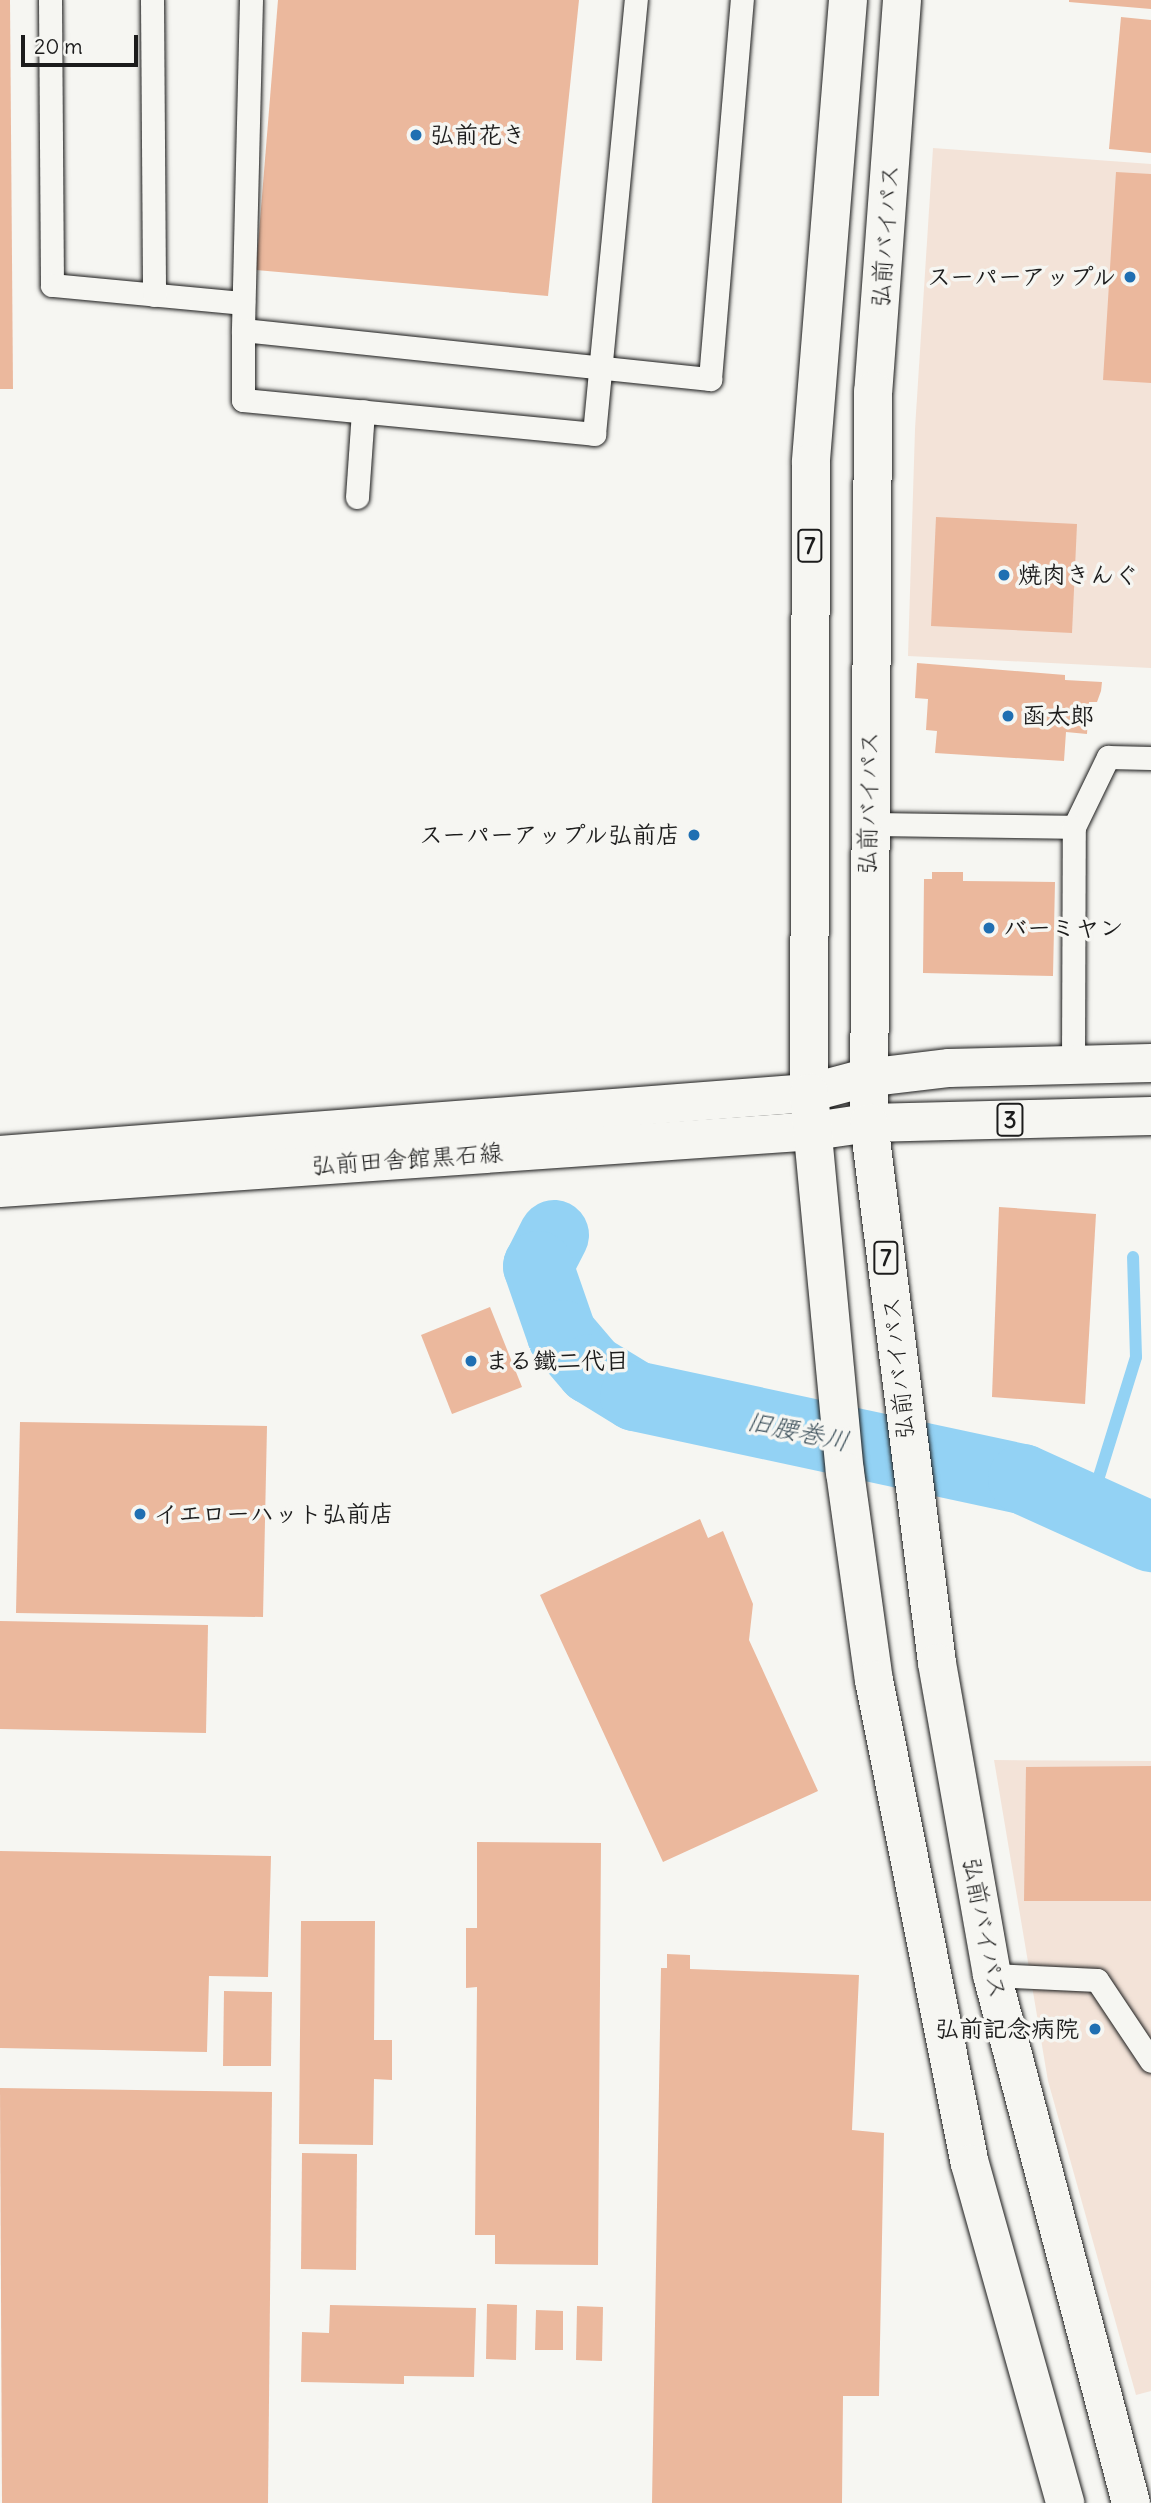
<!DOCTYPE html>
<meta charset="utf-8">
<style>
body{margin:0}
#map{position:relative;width:1151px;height:2503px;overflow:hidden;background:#f6f6f2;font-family:Delius,"Klee One",sans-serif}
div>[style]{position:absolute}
.built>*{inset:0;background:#f3e3d8}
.stream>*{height:12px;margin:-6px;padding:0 6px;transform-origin:6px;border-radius:6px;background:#93d2f4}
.river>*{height:70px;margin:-35px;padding:0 35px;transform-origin:35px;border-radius:35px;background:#93d2f4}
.building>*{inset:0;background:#ebb89d}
.roads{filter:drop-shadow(0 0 2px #1c1c1c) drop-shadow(0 0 2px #1c1c1c)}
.service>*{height:23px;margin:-11.5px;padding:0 11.5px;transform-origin:11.5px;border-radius:11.5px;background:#f6f6f2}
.secondary>*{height:38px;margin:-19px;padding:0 19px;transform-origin:19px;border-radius:19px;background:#f6f6f2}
.primary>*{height:38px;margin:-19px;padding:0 19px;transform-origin:19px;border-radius:19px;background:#f6f6f2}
.trunk>*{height:38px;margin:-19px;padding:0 19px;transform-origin:19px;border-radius:19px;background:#f6f6f2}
.dots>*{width:19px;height:19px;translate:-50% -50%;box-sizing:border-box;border:4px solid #f6f6f2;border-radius:50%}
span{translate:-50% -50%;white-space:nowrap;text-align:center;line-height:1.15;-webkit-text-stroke:7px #f6f6f2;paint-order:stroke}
.shield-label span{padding:2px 5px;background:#f6f6f2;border:2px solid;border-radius:5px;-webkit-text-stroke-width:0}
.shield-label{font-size:23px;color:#1c1c1c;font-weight:700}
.poi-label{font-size:24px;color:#1c1c1c;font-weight:700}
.left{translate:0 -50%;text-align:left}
.right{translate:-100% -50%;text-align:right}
.street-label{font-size:24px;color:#1c1c1c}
.water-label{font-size:26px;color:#40535d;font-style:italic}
.scale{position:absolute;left:21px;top:35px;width:117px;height:32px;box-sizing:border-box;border:4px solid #1c1c1c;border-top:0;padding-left:9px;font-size:21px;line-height:24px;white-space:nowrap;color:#1c1c1c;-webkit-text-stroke:5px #f6f6f2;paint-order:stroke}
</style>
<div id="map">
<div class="built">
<i style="clip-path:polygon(933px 148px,1151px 164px,1151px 668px,908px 656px,915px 429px)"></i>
<i style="clip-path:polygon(994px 1760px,1151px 1761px,1151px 2391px,1136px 2395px,1048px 2081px)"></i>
</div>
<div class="stream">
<i style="left:1089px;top:1509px;width:159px;rotate:-72.8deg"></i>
<i style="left:1136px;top:1357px;width:100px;rotate:-91.7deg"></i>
</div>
<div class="river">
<i style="left:554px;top:1235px;width:35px;rotate:117deg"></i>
<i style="left:538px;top:1266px;width:73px;rotate:70.8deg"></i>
<i style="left:562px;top:1335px;width:45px;rotate:49.5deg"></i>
<i style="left:591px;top:1369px;width:52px;rotate:31.5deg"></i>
<i style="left:635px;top:1396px;width:397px;rotate:12.1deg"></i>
<i style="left:1023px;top:1479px;width:141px;rotate:24.4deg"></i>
</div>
<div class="building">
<i style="clip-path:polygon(0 0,10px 0,13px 389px,0 389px)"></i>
<i style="clip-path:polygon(278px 0,579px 0,548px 296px,256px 270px)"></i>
<i style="clip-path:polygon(1069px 0,1151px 0,1151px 9px,1069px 2px)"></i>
<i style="clip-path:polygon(1121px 17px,1151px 20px,1151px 153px,1109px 149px)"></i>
<i style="clip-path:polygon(1116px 172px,1151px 174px,1151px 383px,1103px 380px)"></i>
<i style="clip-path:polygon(936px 517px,1077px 524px,1072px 633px,931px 626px)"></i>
<i style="clip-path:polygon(917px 663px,1065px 675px,1065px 680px,1102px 682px,1101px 691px,1097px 702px,1089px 702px,1087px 734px,1066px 732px,1064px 761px,935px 753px,937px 731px,926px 730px,928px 699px,915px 698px)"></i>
<i style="clip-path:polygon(932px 872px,963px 872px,963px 881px,1055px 882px,1053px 976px,923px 973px,924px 879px,932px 879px)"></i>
<i style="clip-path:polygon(999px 1207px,1096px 1214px,1085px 1404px,992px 1397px)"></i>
<i style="clip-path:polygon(490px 1307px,522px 1387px,452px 1414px,421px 1335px)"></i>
<i style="clip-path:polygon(20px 1422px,267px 1426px,263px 1617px,16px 1613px)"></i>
<i style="clip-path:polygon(700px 1519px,708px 1538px,723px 1531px,753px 1604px,749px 1640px,818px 1791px,663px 1862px,540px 1595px)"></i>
<i style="clip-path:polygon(0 1621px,208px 1625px,206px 1733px,0 1729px)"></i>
<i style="clip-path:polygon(1151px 1766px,1151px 1901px,1024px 1901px,1026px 1767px)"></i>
<i style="clip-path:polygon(477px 1842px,601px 1843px,598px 2265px,495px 2264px,495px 2235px,475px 2235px,477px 1987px,466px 1988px,466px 1928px,477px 1928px)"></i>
<i style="clip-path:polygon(0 1851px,271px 1856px,268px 1977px,209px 1976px,207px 2052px,0 2048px)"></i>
<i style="clip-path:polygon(301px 1921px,375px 1921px,374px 2040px,392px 2040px,392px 2080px,374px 2079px,373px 2145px,299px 2144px)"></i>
<i style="clip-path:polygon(667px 1954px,690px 1955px,690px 1969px,859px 1975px,852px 2130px,884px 2133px,879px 2396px,843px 2396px,842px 2503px,652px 2503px,661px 1968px,667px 1968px)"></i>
<i style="clip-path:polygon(224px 1991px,272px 1992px,271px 2066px,223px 2066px)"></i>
<i style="clip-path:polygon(0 2088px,272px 2092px,268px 2503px,2px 2503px)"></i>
<i style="clip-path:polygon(302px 2153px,357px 2154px,356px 2270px,301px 2269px)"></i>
<i style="clip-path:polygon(487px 2304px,517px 2305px,516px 2360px,486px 2359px)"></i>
<i style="clip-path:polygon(330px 2305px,476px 2308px,474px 2377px,404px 2376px,404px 2384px,301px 2382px,302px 2332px,329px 2333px)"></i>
<i style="clip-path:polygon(577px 2306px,603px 2307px,602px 2361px,576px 2360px)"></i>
<i style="clip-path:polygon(536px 2310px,563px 2311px,563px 2350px,535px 2350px)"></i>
</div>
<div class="roads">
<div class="service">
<i style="left:50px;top:0;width:285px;rotate:89.6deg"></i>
<i style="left:52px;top:285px;width:192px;rotate:5.4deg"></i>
<i style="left:152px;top:0;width:295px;rotate:89.6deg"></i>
<i style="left:251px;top:0;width:330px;rotate:91.4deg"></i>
<i style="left:243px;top:330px;width:470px;rotate:6deg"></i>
<i style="left:710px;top:379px;width:380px;rotate:-85.2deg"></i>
<i style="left:243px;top:330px;width:70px;rotate:90deg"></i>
<i style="left:243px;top:400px;width:353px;rotate:5.5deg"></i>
<i style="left:594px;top:434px;width:436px;rotate:-84.5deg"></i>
<i style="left:357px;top:497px;width:86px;rotate:-86deg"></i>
<i style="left:867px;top:824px;width:207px;rotate:0.8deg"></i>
<i style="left:1074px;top:827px;width:78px;rotate:-64.1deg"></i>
<i style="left:1108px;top:757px;width:43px;rotate:1.3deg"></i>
<i style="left:1073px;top:1065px;width:238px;rotate:-89.8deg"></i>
<i style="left:992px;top:1975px;width:105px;rotate:2.7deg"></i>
<i style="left:1097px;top:1980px;width:97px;rotate:56.3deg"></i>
</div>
<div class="secondary">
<i style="left:0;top:1155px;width:811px;rotate:-4.38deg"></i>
<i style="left:0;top:1188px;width:816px;rotate:-4.01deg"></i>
</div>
<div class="primary">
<i style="left:809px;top:1093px;width:58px;rotate:-15deg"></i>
<i style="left:865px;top:1078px;width:85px;rotate:-6.8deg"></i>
<i style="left:949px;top:1068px;width:202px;rotate:-1.4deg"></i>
<i style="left:814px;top:1131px;width:56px;rotate:-8.3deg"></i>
<i style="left:869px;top:1123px;width:282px;rotate:-1.4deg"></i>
</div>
<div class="trunk">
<i style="left:848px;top:0;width:464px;rotate:94.6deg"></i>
<i style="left:811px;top:463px;width:630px;rotate:90.18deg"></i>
<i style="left:809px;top:1093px;width:381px;rotate:84.6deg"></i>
<i style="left:845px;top:1472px;width:210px;rotate:82.1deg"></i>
<i style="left:874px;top:1680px;width:493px;rotate:78.8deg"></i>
<i style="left:970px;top:2164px;width:352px;rotate:74.3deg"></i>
<i style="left:902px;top:0;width:392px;rotate:94.2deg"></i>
<i style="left:873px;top:391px;width:732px;rotate:90.31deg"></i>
<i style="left:869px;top:1123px;width:544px;rotate:82.82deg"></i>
<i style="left:937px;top:1663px;width:317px;rotate:80deg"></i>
<i style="left:992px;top:1975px;width:546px;rotate:75.25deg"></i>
</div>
</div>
<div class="dots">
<i style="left:416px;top:135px;background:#1f6fb2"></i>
<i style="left:1130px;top:277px;background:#1f6fb2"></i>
<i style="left:1004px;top:575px;background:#1f6fb2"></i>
<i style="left:1008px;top:716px;background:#1f6fb2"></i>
<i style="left:694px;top:835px;background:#1f6fb2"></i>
<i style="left:989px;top:928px;background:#1f6fb2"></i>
<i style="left:471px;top:1361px;background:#1f6fb2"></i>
<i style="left:140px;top:1514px;background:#1f6fb2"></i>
<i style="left:1095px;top:2029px;background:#1f6fb2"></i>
</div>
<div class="shield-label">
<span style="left:810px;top:546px">7</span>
<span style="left:1010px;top:1120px">3</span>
<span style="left:886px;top:1258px">7</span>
</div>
<div class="poi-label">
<span class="left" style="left:430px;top:135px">弘前花き</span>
<span class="right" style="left:1116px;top:277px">スーパーアップル</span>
<span class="left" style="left:1018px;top:575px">焼肉きんぐ</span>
<span class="left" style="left:1022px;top:716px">函太郎</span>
<span class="right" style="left:680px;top:835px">スーパーアップル弘前店</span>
<span class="left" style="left:1003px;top:928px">バーミヤン</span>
<span class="left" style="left:485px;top:1361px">まる鐵二代目</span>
<span class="left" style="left:154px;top:1514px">イエローハット弘前店</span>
<span class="right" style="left:1079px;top:2029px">弘前記念病院</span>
</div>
<div class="street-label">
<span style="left:885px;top:236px;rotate:-86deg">弘前バイパス</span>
<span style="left:868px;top:803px;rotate:-89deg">弘前バイパス</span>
<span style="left:407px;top:1159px;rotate:-4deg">弘前田舎館黒石線</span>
<span style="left:898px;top:1368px;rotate:-96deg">弘前バイパス</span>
<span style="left:985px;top:1928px;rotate:79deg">弘前バイパス</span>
</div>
<div class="water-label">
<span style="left:798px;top:1431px;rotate:12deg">旧腰巻川</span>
</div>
<div class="scale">20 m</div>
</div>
